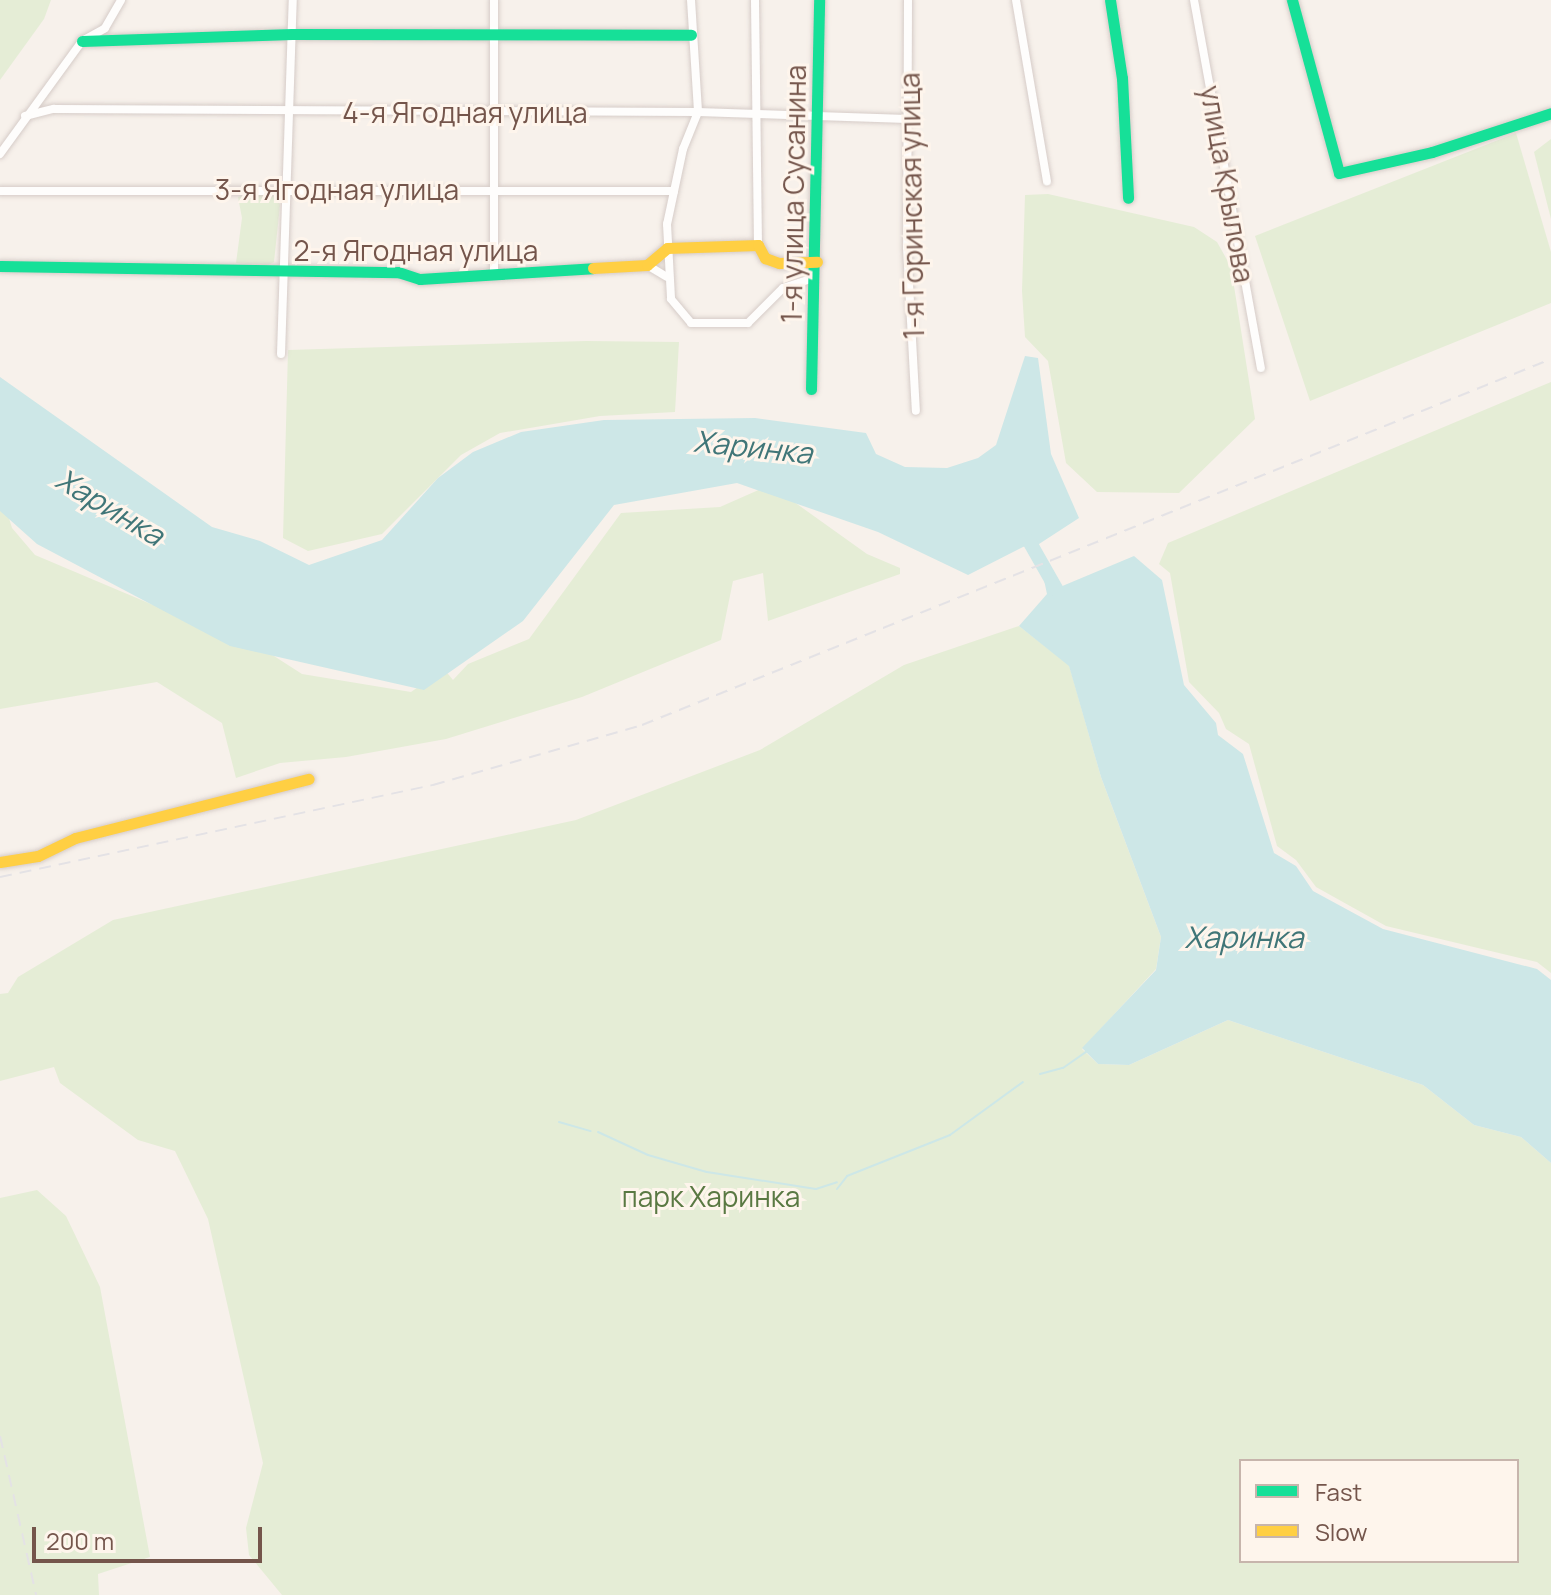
<!DOCTYPE html>
<meta charset="utf-8">
<style>
body{margin:0}
#map{position:relative;width:1551px;height:1595px;overflow:hidden;background:#f7f1eb;font-family:Manrope,sans-serif}
div>[style]{position:absolute}
.green>*{inset:0;background:#e5edd6}
.water>*{inset:0;background:#cde7e7}
.stream>*{height:2px;margin:-1px;padding:0 1px;transform-origin:1px;border-radius:1px;background:#cde7e7}
.river>*{height:14px;margin:-7px;padding:0 7px;transform-origin:7px;border-radius:7px;background:#cde7e7}
.roads{filter:drop-shadow(0 0 2px #d6ccc8) drop-shadow(0 0 2px #d6ccc8)}
.street>*{height:8px;margin:-4px;padding:0 4px;transform-origin:4px;border-radius:4px;background:#fefdfc}
.fast>*{height:11px;margin:-5.5px;padding:0 5.5px;transform-origin:5.5px;border-radius:5.5px;background:#16e098}
.slow>*{height:11px;margin:-5.5px;padding:0 5.5px;transform-origin:5.5px;border-radius:5.5px;background:#ffcf43}
.rail>*{height:2px;margin-top:-1px;transform-origin:0;background:repeating-linear-gradient(90deg,#e4e2e5 0 12px,transparent 0 20px)}
span{translate:-50% -50%;white-space:nowrap;text-align:center;line-height:1.15;-webkit-text-stroke:6px #fef5ec;paint-order:stroke}
.street-label{font-size:28px;color:#74554b}
.park-label{font-size:28px;color:#5a7943}
.water-label{font-size:30px;color:#407678;font-style:italic}
.legend{position:absolute;left:1239px;top:1459px;width:280px;height:104px;box-sizing:border-box;background:#fef5ec;border:2px solid #c7b5ac;margin:0;padding:10px 14px;list-style:none;font-size:24px;color:#74554b}
.legend li{display:flex;align-items:center;gap:16px;height:40px}
.legend b{width:40px;border:2px solid #c7b5ac}
.scale{position:absolute;left:32px;top:1527px;width:230px;height:36px;box-sizing:border-box;border:4px solid #74554b;border-top:0;padding-left:10px;font-size:24px;line-height:28px;white-space:nowrap;color:#74554b;-webkit-text-stroke:6px #fef5ec;paint-order:stroke}
</style>
<div id="map">
<div class="green">
<i style="clip-path:polygon(0 0,51px 0,44px 19px,0 80px)"></i>
<i style="clip-path:polygon(1516px 133px,1551px 252px,1551px 303px,1310px 401px,1255px 236px)"></i>
<i style="clip-path:polygon(1551px 139px,1551px 219px,1534px 152px)"></i>
<i style="clip-path:polygon(248px 194px,277px 196px,280px 205px,274px 262px,266px 266px,236px 263px,242px 218px,238px 197px)"></i>
<i style="clip-path:polygon(1048px 194px,1194px 227px,1217px 242px,1231px 267px,1255px 419px,1179px 493px,1097px 492px,1066px 463px,1048px 361px,1025px 337px,1022px 291px,1025px 195px)"></i>
<i style="clip-path:polygon(586px 341px,679px 342px,675px 412px,600px 416px,500px 433px,461px 455px,382px 534px,308px 551px,283px 538px,288px 350px)"></i>
<i style="clip-path:polygon(1551px 382px,1551px 973px,1537px 962px,1386px 926px,1316px 887px,1296px 860px,1277px 846px,1249px 744px,1226px 729px,1219px 713px,1189px 682px,1170px 573px,1159px 564px,1168px 543px)"></i>
<i style="clip-path:polygon(763px 488px,776px 489px,867px 554px,900px 568px,900px 574px,768px 621px,763px 573px,733px 581px,721px 640px,582px 697px,446px 739px,346px 757px,280px 763px,236px 778px,222px 723px,157px 682px,0 709px,0 489px,12px 528px,35px 555px,274px 656px,302px 674px,411px 692px,444px 669px,453px 680px,468px 664px,529px 639px,621px 513px,720px 507px)"></i>
<i style="clip-path:polygon(evenodd,1019px 626px,1069px 665px,1101px 777px,1161px 937px,1156px 969px,1082px 1049px,1098px 1064px,1129px 1065px,1228px 1020px,1423px 1085px,1474px 1125px,1521px 1137px,1551px 1163px,1551px 1595px,282px 1595px,249px 1555px,246px 1528px,263px 1463px,208px 1219px,175px 1151px,138px 1140px,60px 1083px,54px 1067px,0 1081px,0 994px,8px 993px,18px 977px,113px 920px,576px 820px,760px 750px,904px 665px,1019px 626px,1241px 1461px,1517px 1461px,1517px 1561px,1241px 1561px,1241px 1461px)"></i>
<i style="clip-path:polygon(37px 1190px,66px 1216px,100px 1287px,150px 1557px,98px 1574px,99px 1595px,0 1595px,0 1198px)"></i>
</div>
<div class="water">
<i style="clip-path:polygon(1025px 356px,1038px 358px,1051px 454px,1079px 518px,1039px 544px,1041px 556px,1034px 559px,1025px 546px,968px 575px,878px 532px,737px 483px,614px 505px,523px 621px,424px 690px,230px 646px,37px 544px,0 511px,0 377px,212px 527px,260px 541px,309px 565px,382px 540px,438px 478px,473px 452px,521px 432px,604px 420px,755px 418px,866px 433px,876px 454px,905px 467px,947px 468px,978px 458px,996px 445px)"></i>
<i style="clip-path:polygon(1134px 556px,1162px 580px,1184px 685px,1216px 723px,1218px 735px,1243px 754px,1274px 853px,1296px 866px,1313px 891px,1383px 929px,1537px 969px,1551px 980px,1551px 1163px,1521px 1137px,1474px 1125px,1423px 1085px,1228px 1020px,1129px 1065px,1098px 1064px,1082px 1048px,1156px 970px,1161px 937px,1101px 777px,1069px 666px,1019px 626px,1047px 594px,1044px 580px,1051px 577px,1060px 587px)"></i>
</div>
<div class="stream">
<i style="left:1040px;top:1074px;width:24px;rotate:-15deg"></i>
<i style="left:1063px;top:1068px;width:29px;rotate:-35deg"></i>
<i style="left:559px;top:1122px;width:33px;rotate:16deg"></i>
<i style="left:598px;top:1132px;width:55px;rotate:24.7deg"></i>
<i style="left:648px;top:1155px;width:61px;rotate:16.1deg"></i>
<i style="left:707px;top:1172px;width:110px;rotate:8.9deg"></i>
<i style="left:816px;top:1189px;width:22px;rotate:-18deg"></i>
<i style="left:837px;top:1189px;width:16px;rotate:-52deg"></i>
<i style="left:847px;top:1176px;width:111px;rotate:-21.7deg"></i>
<i style="left:950px;top:1135px;width:90px;rotate:-36deg"></i>
</div>
<div class="river">
<i style="left:1029px;top:541px;width:59px;rotate:60.4deg"></i>
</div>
<div class="roads">
<div class="street">
<i style="left:494px;top:0;width:275px;rotate:90deg"></i>
<i style="left:691px;top:0;width:112px;rotate:86.4deg"></i>
<i style="left:698px;top:112px;width:40px;rotate:112deg"></i>
<i style="left:683px;top:149px;width:77px;rotate:102deg"></i>
<i style="left:667px;top:224px;width:75px;rotate:86.9deg"></i>
<i style="left:671px;top:299px;width:31px;rotate:50deg"></i>
<i style="left:691px;top:323px;width:57px"></i>
<i style="left:748px;top:323px;width:49px;rotate:-45deg"></i>
<i style="left:783px;top:288px;width:29px;rotate:-18deg"></i>
<i style="left:755px;top:0;width:245px;rotate:89.3deg"></i>
<i style="left:908px;top:0;width:247px;rotate:90.2deg"></i>
<i style="left:907px;top:247px;width:164px;rotate:86.9deg"></i>
<i style="left:1016px;top:0;width:184px;rotate:80.3deg"></i>
<i style="left:1194px;top:0;width:374px;rotate:79.7deg"></i>
<i style="left:25px;top:116px;width:30px;rotate:-14deg"></i>
<i style="left:54px;top:109px;width:644px;rotate:0.27deg"></i>
<i style="left:698px;top:112px;width:209px;rotate:1.9deg"></i>
<i style="left:0;top:154px;width:140px;rotate:-54deg"></i>
<i style="left:82px;top:41px;width:26px;rotate:-29deg"></i>
<i style="left:105px;top:28px;width:32px;rotate:-60deg"></i>
<i style="left:0;top:191px;width:674px"></i>
<i style="left:647px;top:265px;width:23px;rotate:31deg"></i>
<i style="left:281px;top:354px;width:354px;rotate:-88.1deg"></i>
</div>
<div class="fast">
<i style="left:1110px;top:0;width:79px;rotate:81.3deg"></i>
<i style="left:1122px;top:78px;width:120px;rotate:87.1deg"></i>
<i style="left:1292px;top:0;width:179px;rotate:74.8deg"></i>
<i style="left:1339px;top:173px;width:95px;rotate:-12.7deg"></i>
<i style="left:1432px;top:152px;width:125px;rotate:-18.1deg"></i>
<i style="left:82px;top:41px;width:210px;rotate:-1.9deg"></i>
<i style="left:292px;top:34px;width:399px;rotate:0.1deg"></i>
<i style="left:0;top:266px;width:398px;rotate:0.9deg"></i>
<i style="left:398px;top:272px;width:23px;rotate:18deg"></i>
<i style="left:420px;top:279px;width:173px;rotate:-3.6deg"></i>
<i style="left:811px;top:389px;width:389px;rotate:-88.8deg"></i>
</div>
<div class="slow">
<i style="left:593px;top:268px;width:54px;rotate:-3.2deg"></i>
<i style="left:647px;top:265px;width:26px;rotate:-40deg"></i>
<i style="left:667px;top:248px;width:91px;rotate:-1.9deg"></i>
<i style="left:758px;top:245px;width:15px;rotate:62deg"></i>
<i style="left:765px;top:258px;width:15px;rotate:20deg"></i>
<i style="left:779px;top:263px;width:38px;rotate:-2deg"></i>
<i style="left:0;top:862px;width:38px;rotate:-9deg"></i>
<i style="left:38px;top:856px;width:41px;rotate:-25.9deg"></i>
<i style="left:75px;top:838px;width:241px;rotate:-14.2deg"></i>
</div>
</div>
<div class="rail">
<i style="left:0;top:877px;width:443px;rotate:-12deg"></i>
<i style="left:433px;top:785px;width:217px;rotate:-16deg"></i>
<i style="left:642px;top:725px;width:980px;rotate:-21.93deg"></i>
<i style="left:0;top:1436px;width:163px;rotate:77.2deg"></i>
</div>
<div class="street-label">
<span style="left:465px;top:112px">4-я Ягодная улица</span>
<span style="left:1228px;top:184px;rotate:80deg">улица Крылова</span>
<span style="left:337px;top:189px">3-я Ягодная улица</span>
<span style="left:793px;top:194px;rotate:-89deg">1-я улица Сусанина</span>
<span style="left:911px;top:206px;rotate:-91deg">1-я Горинская улица</span>
<span style="left:416px;top:250px">2-я Ягодная улица</span>
</div>
<div class="park-label">
<span style="left:711px;top:1196px">парк Харинка</span>
</div>
<div class="water-label">
<span style="left:753px;top:447px;rotate:6deg">Харинка</span>
<span style="left:110px;top:507px;rotate:31deg">Харинка</span>
<span style="left:1244px;top:937px">Харинка</span>
</div>
<ul class="legend">
<li><b style="height:10px;background:#16e098"></b>Fast</li>
<li><b style="height:10px;background:#ffcf43"></b>Slow</li>
</ul>
<div class="scale">200 m</div>
</div>
